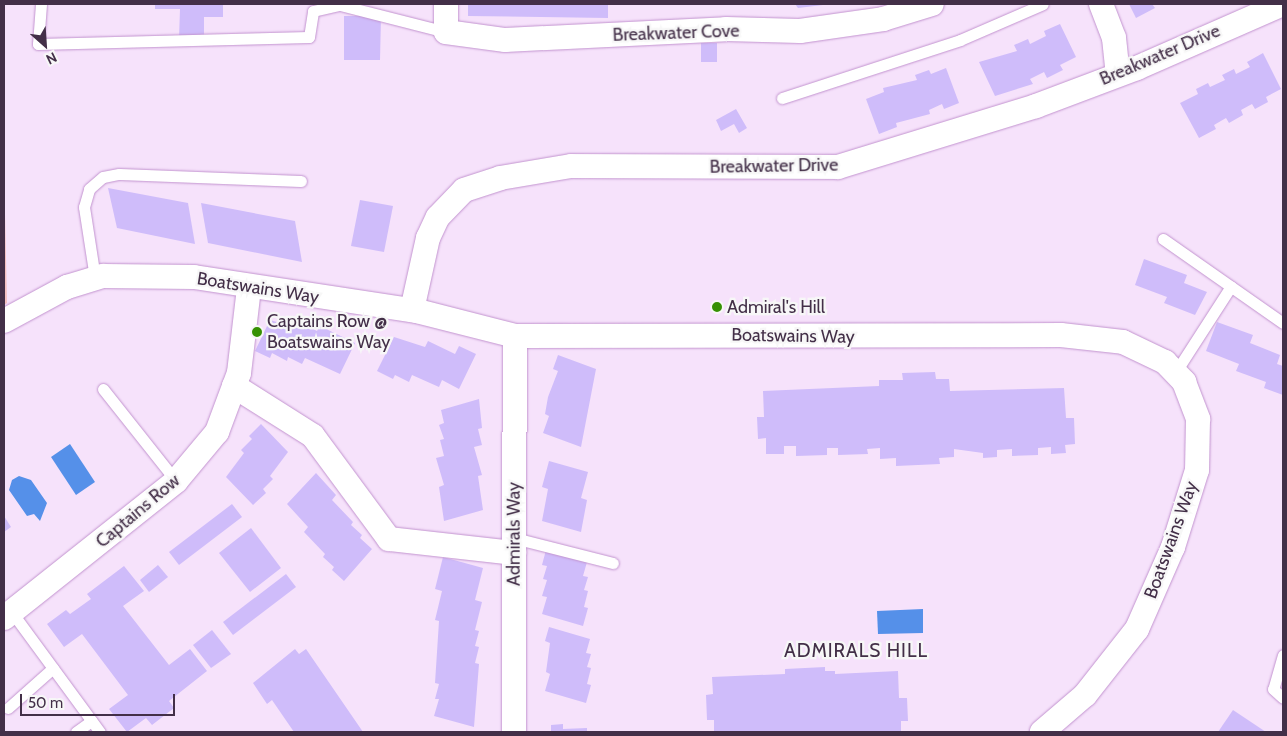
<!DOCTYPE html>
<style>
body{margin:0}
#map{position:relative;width:1287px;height:736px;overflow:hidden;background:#f6e2fb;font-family:Cabin,sans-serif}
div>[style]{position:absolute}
.green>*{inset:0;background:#f5c0c0}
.water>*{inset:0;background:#5590e9}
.building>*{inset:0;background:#cfbcfa}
.roads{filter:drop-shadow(0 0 1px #c293cf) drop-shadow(0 0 1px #c293cf)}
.lane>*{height:11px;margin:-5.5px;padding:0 5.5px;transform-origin:5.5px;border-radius:5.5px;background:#fff}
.street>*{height:24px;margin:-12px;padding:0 12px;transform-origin:12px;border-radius:12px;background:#fff}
.dots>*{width:14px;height:14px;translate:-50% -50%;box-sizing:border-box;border:2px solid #f7f7f7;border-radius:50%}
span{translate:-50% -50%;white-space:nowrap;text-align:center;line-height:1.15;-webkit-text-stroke:4.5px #f7f7f7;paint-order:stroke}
.street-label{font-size:18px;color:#432f48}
.poi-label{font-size:18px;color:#432f48}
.left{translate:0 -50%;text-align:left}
.neighbourhood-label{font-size:19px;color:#432f48;letter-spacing:1px}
.frame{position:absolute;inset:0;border:5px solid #432f48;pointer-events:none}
.north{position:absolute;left:20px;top:20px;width:50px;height:50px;-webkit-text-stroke:4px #f7f7f7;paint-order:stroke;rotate:154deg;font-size:14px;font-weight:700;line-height:20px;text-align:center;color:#432f48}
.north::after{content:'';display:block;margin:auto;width:18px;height:22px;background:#432f48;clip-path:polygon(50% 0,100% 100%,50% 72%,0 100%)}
.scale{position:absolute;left:20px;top:694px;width:155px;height:22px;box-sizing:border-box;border:2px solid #432f48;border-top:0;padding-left:6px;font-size:15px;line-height:18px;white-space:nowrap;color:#432f48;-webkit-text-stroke:4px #f7f7f7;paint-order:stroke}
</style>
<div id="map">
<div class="green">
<i style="clip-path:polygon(4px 169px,7px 303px,4px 305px)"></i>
</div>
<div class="water">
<i style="clip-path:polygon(70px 444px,95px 482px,76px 495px,51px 457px)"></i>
<i style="clip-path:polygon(19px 476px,31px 480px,47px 503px,40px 521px,34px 514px,27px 516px,9px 490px,12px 480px)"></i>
<i style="clip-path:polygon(923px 609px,923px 633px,878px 634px,877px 611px)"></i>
</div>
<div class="building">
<i style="clip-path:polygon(155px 4px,223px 4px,223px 17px,204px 17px,204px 39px,179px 39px,180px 9px,155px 9px)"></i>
<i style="clip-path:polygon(468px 4px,608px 4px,608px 18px,468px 16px)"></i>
<i style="clip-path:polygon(795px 4px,823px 4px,823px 5px,798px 8px)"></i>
<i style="clip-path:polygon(1129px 4px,1152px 4px,1155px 8px,1136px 18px)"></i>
<i style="clip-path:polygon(344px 16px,381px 16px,380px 60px,344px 60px)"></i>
<i style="clip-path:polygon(1060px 24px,1076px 57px,1060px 65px,1063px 70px,1047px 78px,1044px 72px,1030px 79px,1033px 84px,995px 96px,979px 62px,1017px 51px,1014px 45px,1028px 39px,1030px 44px,1046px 36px,1044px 31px)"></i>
<i style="clip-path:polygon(701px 43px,717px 43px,717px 62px,701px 62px)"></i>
<i style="clip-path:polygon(1263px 53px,1281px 89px,1266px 97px,1268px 102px,1255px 109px,1252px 104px,1241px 110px,1243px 115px,1229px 123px,1226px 118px,1214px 125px,1216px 129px,1199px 138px,1180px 103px,1198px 94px,1196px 89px,1208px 83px,1210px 87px,1225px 80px,1222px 75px,1234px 69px,1236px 74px,1250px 67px,1247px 62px)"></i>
<i style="clip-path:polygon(946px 68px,959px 103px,944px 109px,942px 104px,929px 110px,930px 114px,896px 123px,897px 127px,879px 134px,866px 99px,884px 92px,883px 88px,917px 80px,915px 75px,929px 70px,931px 74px)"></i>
<i style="clip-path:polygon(736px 109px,747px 128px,739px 133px,734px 124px,721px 131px,716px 120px)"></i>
<i style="clip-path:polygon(108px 188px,188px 203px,195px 244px,117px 228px)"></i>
<i style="clip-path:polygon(360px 200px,393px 206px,384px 252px,351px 246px)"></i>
<i style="clip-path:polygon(201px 203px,295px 221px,302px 262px,208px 243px)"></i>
<i style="clip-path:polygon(1144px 259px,1187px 275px,1184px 283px,1207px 292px,1195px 315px,1164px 303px,1167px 297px,1135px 285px)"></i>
<i style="clip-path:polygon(270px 320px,300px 329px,302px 324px,317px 331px,320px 326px,355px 343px,340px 374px,305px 358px,302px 364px,288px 357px,287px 361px,272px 353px,270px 358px,255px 351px)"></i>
<i style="clip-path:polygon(1217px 322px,1253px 335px,1250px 343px,1280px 355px,1277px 364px,1283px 366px,1283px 395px,1264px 388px,1266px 382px,1236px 371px,1239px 364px,1206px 351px)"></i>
<i style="clip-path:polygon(394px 337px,425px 347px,428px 341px,455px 354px,459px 346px,476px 354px,459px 389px,442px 380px,439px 387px,412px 375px,409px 382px,395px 375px,393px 379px,377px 371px)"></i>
<i style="clip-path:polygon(558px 355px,596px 369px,581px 447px,543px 433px,549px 416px,545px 414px,548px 397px,558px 371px,553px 369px)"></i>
<i style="clip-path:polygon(935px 372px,936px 379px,949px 379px,950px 391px,1064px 388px,1066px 418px,1074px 418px,1075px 444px,1065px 445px,1066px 453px,1051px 454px,1051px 447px,1038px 448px,1038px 455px,1012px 456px,1012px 449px,997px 450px,997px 457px,983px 458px,983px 453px,954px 449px,954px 457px,939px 458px,940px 464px,896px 466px,896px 458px,880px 459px,880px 448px,867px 449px,868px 454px,838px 455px,838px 448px,827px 448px,827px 455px,796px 456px,796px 446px,784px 446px,784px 454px,766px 454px,766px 438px,758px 439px,757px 417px,764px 417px,763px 391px,879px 386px,879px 380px,903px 380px,902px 373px)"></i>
<i style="clip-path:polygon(479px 399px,482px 428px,478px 429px,482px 445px,474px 447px,482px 475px,478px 476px,483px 510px,444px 521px,439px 487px,444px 485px,436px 458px,444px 456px,440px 440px,444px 439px,439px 425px,444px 423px,441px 410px)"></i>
<i style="clip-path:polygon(261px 424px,288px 452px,270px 476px,273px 479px,263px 489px,266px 493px,253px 505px,226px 477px,244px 453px,241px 450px,252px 439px,249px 436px)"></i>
<i style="clip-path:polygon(549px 461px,588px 472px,581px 498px,587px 500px,581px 532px,542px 521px,548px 489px,542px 487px)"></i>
<i style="clip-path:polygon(316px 473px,336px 495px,332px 500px,353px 522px,351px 525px,362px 535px,360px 538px,372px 549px,344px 581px,332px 570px,334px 567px,323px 557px,325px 554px,304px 532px,308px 527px,287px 504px)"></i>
<i style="clip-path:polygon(232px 504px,242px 517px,179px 565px,169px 552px)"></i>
<i style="clip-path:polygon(4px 516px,11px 527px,4px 532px)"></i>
<i style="clip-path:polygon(251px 528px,281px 568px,250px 592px,219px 553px)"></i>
<i style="clip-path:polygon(546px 550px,587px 562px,583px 576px,588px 577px,584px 590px,588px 591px,584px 607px,588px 608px,583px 626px,542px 614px,547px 597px,542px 596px,547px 580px,543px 579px,547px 566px,542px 565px)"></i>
<i style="clip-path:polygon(443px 557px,483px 568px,475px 600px,482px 602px,475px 630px,479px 631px,475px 646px,479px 647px,475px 663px,479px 664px,474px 727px,434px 716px,439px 699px,435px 699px,439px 684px,435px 683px,439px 621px,435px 620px,442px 591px,435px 589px)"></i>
<i style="clip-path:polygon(158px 565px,168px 577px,149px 592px,140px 580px)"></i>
<i style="clip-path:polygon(124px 566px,144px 591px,123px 606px,169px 665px,190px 649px,207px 671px,169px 701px,174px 708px,152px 725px,146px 718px,127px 732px,109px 709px,128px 695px,82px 634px,64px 647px,47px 624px,66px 610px,70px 614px,91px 599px,87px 594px)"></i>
<i style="clip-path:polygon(286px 574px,296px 587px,233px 635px,223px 622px)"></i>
<i style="clip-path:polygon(549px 627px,590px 639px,586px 653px,591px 654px,587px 667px,591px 668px,587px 684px,591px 685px,586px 703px,545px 691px,550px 674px,546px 672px,550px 643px,545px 641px)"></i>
<i style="clip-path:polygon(212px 630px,231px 654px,211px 668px,193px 645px)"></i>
<i style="clip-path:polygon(295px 649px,299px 654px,306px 649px,363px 732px,294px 732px,272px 700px,267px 704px,253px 683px)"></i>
<i style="clip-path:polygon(825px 667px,825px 671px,835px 671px,835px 674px,898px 671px,899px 698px,907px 698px,908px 721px,901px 721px,901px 732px,714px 732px,714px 720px,707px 720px,706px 695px,713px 694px,712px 677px,785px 674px,785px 669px)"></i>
<i style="clip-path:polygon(1233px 710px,1266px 732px,1218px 732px)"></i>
<i style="clip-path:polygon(563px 724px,563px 729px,587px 728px,587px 732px,551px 732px,551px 725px)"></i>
</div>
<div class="roads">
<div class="lane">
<i style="left:41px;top:4px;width:40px;rotate:94.3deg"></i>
<i style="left:38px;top:44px;width:271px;rotate:-1.5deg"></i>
<i style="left:309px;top:37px;width:26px;rotate:-81deg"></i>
<i style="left:313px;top:11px;width:28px;rotate:-13deg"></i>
<i style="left:340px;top:5px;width:109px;rotate:14.3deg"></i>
<i style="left:782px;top:98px;width:187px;rotate:-18deg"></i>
<i style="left:960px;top:40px;width:90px;rotate:-23.4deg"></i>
<i style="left:1163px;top:239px;width:146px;rotate:35deg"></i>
<i style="left:95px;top:278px;width:72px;rotate:-98.8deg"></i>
<i style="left:84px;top:207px;width:19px;rotate:-74deg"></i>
<i style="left:89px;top:189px;width:18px;rotate:-41deg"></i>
<i style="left:103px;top:177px;width:16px;rotate:-11deg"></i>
<i style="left:119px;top:174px;width:182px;rotate:2.2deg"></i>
<i style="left:1175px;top:373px;width:103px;rotate:-57.2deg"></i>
<i style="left:103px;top:389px;width:117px;rotate:51.6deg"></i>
<i style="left:514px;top:538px;width:102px;rotate:14.2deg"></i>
<i style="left:11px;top:611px;width:150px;rotate:53.7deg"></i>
<i style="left:1283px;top:655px;width:35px;rotate:106deg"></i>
<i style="left:1273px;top:689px;width:13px;rotate:42deg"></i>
<i style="left:8px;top:708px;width:60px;rotate:-41.6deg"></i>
<i style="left:76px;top:732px;width:19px;rotate:-36deg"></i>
</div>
<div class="street">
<i style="left:446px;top:4px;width:28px;rotate:90deg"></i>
<i style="left:446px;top:32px;width:60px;rotate:7.7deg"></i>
<i style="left:505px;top:40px;width:221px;rotate:-2.8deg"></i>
<i style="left:726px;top:29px;width:74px;rotate:1.5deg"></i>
<i style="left:800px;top:31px;width:84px;rotate:-8.2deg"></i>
<i style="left:883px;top:19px;width:51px;rotate:-17deg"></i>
<i style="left:1101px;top:4px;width:36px;rotate:69deg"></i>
<i style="left:1114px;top:38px;width:36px;rotate:84deg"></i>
<i style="left:412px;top:310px;width:74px;rotate:-77.5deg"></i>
<i style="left:428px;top:238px;width:23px;rotate:-65deg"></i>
<i style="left:438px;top:217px;width:37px;rotate:-46deg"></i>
<i style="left:464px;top:190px;width:38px;rotate:-18deg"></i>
<i style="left:500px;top:178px;width:72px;rotate:-9.6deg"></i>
<i style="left:571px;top:166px;width:267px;rotate:0.2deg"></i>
<i style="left:838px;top:167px;width:207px;rotate:-17.1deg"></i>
<i style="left:1036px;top:106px;width:108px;rotate:-20.6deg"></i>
<i style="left:1137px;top:68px;width:159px;rotate:-23.7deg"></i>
<i style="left:4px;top:321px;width:72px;rotate:-28.4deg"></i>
<i style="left:67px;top:287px;width:38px;rotate:-17deg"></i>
<i style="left:103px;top:276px;width:91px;rotate:0.6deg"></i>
<i style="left:194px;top:277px;width:226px;rotate:8.7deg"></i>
<i style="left:417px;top:311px;width:101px;rotate:14.3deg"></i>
<i style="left:515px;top:336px;width:546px;rotate:-0.1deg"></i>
<i style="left:1061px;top:335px;width:62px;rotate:6.4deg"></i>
<i style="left:1123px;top:342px;width:47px;rotate:25.5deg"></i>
<i style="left:1165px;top:362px;width:28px;rotate:46deg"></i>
<i style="left:1184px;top:382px;width:40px;rotate:69deg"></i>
<i style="left:1198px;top:419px;width:51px;rotate:91.1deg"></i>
<i style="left:1197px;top:470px;width:81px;rotate:107.3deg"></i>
<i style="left:1173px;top:547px;width:90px;rotate:113.7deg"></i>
<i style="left:1137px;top:629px;width:84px;rotate:128.2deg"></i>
<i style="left:1085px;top:695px;width:57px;rotate:139.3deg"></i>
<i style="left:234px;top:386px;width:93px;rotate:32.3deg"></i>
<i style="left:313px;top:436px;width:128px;rotate:53.6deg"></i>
<i style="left:389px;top:539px;width:126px;rotate:6.4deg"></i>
<i style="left:4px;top:618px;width:220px;rotate:-38.5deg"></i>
<i style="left:176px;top:481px;width:64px;rotate:-50.1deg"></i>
<i style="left:217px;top:432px;width:63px;rotate:-69.6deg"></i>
<i style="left:239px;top:373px;width:86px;rotate:-83.3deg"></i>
<i style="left:514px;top:732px;width:396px;rotate:-89.9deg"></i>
</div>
</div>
<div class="dots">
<i style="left:717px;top:307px;background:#369103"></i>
<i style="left:257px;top:332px;background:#369103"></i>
</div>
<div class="street-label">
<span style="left:676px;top:33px;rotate:-2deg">Breakwater Cove</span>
<span style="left:1160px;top:55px;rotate:-23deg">Breakwater Drive</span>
<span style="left:774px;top:166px;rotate:-1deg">Breakwater Drive</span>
<span style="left:258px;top:288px;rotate:9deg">Boatswains Way</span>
<span style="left:793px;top:336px;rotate:1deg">Boatswains Way</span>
<span style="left:138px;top:511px;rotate:-40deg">Captains Row</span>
<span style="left:514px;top:534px;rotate:-90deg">Admirals Way</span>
<span style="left:1171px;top:540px;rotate:-70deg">Boatswains Way</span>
</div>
<div class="poi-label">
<span class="left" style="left:727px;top:307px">Admiral's Hill</span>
<span class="left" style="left:267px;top:332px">Captains Row @<br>Boatswains Way</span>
</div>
<div class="neighbourhood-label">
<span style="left:856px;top:651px">ADMIRALS HILL</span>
</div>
<div class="frame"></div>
<div class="north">N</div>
<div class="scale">50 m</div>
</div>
